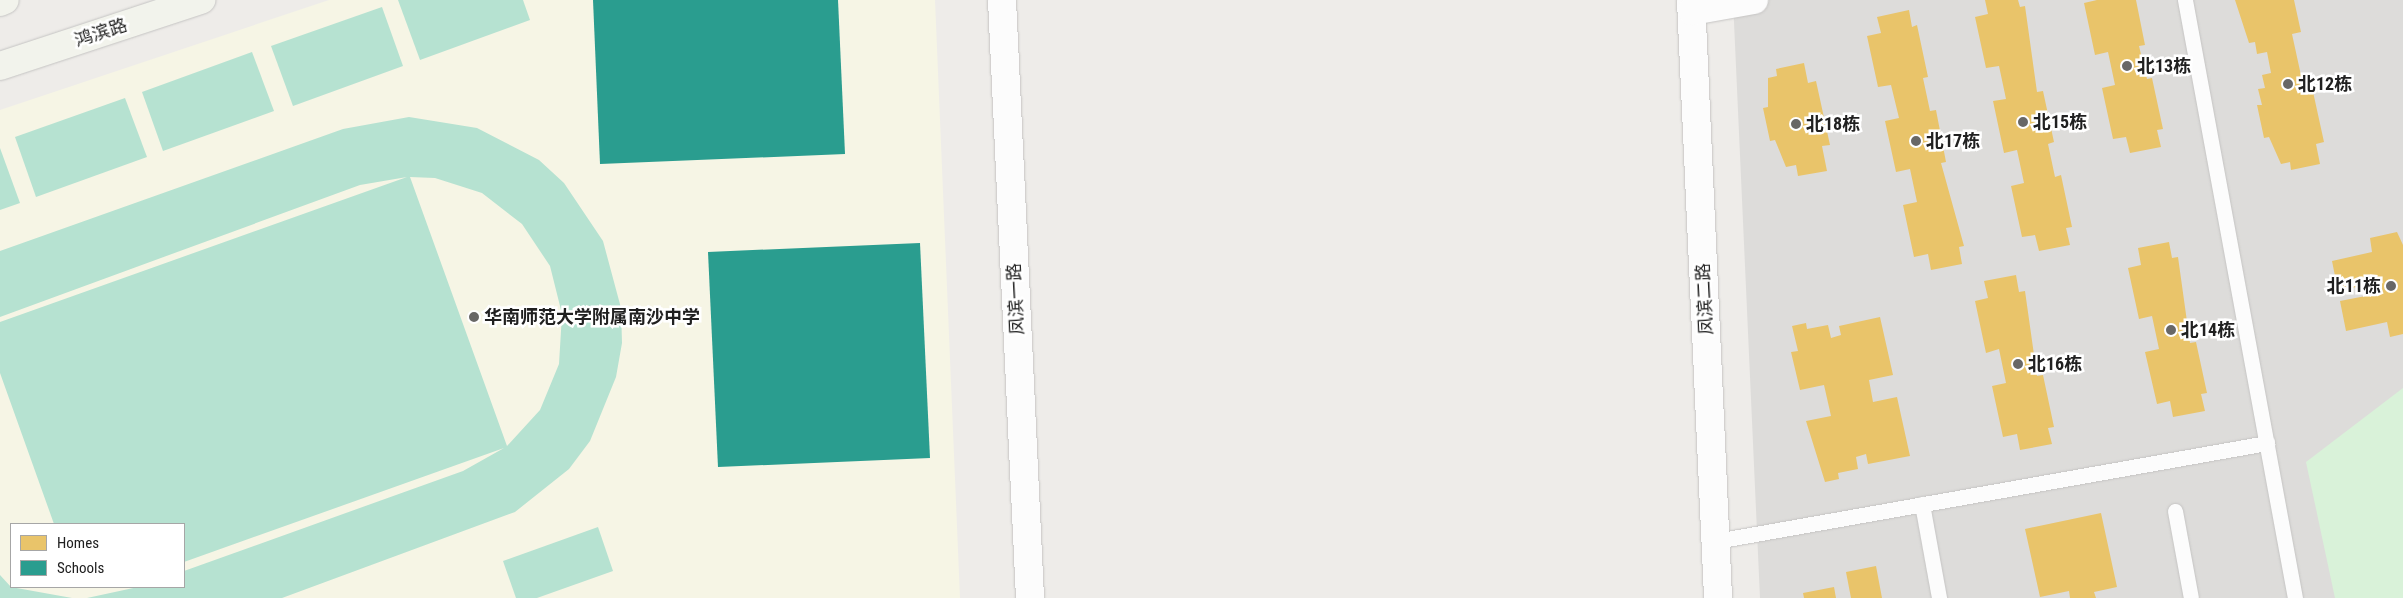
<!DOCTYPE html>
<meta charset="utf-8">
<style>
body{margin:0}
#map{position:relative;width:2403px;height:598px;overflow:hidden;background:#eeece9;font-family:"Roboto Condensed","Noto Sans SC",sans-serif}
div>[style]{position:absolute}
.residential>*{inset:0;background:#dddcda}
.education>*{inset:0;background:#f6f5e5}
.park>*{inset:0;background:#d9f2d9}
.pitch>*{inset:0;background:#b6e2d1}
.homes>*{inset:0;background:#e9c46a}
.schools>*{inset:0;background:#2a9d8f}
.roads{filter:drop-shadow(0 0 1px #c5c4c3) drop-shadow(0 0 1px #c5c4c3)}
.lane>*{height:15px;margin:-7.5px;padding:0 7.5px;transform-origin:7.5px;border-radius:7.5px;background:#fcfcfc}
.street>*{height:28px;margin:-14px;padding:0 14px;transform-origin:14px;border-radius:14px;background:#fcfcfc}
.secondary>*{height:28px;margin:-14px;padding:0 14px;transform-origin:14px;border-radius:14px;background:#f2f3ec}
.dots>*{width:14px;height:14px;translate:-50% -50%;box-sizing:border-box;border:2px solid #fff;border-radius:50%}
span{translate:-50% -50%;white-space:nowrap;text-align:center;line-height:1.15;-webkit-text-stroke:5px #fff;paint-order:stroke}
.street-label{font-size:18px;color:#202020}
.poi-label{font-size:18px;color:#202020;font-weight:700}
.left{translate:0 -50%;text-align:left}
.right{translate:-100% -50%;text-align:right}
.legend{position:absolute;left:10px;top:523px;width:175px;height:65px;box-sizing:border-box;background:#fff;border:1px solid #a6a6a6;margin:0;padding:6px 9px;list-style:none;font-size:15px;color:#202020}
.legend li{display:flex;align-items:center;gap:10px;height:25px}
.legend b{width:25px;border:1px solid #a6a6a6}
</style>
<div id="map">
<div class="residential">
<i style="clip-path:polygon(1733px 0,2403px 0,2403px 598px,1760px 598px)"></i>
</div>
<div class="education">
<i style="clip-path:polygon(evenodd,329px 0,935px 0,960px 598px,0 598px,0 110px,329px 0,11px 524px,184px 524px,184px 587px,11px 587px,11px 524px)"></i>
</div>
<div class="park">
<i style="clip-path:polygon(2403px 388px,2403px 598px,2335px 598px,2306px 462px)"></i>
</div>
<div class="pitch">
<i style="clip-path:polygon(398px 0,523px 0,530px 20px,420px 60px)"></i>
<i style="clip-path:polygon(382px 7px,403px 66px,293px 106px,271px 46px)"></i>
<i style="clip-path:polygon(252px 52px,274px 111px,163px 151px,142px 92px)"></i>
<i style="clip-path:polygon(125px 98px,147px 157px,36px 197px,15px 137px)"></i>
<i style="clip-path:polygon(evenodd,409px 117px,477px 128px,539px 160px,564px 183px,603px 241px,621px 308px,622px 343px,616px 377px,590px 441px,569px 469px,515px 512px,282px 598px,87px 598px,138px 587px,184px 587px,184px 571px,463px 471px,504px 448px,184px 562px,184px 524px,54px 524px,0 373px,0 322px,407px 177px,360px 185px,0 317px,0 251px,343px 129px,409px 117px,410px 177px,435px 178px,482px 193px,522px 224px,550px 266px,562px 314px,559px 364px,540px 410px,507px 446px,410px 177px)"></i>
<i style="clip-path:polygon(0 148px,20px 203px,0 210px)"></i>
<i style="clip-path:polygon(598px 527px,613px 571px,537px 598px,516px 598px,503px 561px)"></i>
<i style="clip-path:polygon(0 575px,11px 587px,72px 598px,0 598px)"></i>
</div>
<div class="homes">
<i style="clip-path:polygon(1985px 0,2018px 0,2020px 7px,2025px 6px,2037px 92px,2043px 91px,2054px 142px,2048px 144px,2055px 177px,2061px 175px,2072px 227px,2066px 228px,2070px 245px,2039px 251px,2035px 235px,2022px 237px,2011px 186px,2024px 183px,2017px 150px,2004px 153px,1993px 101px,2006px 99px,1999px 66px,1986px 68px,1975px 17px,1988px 14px)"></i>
<i style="clip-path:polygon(2097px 0,2136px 0,2145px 45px,2139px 46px,2147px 79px,2152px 78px,2163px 129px,2157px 130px,2161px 147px,2130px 153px,2126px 137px,2113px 139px,2102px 88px,2115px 85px,2108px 52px,2095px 55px,2084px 3px)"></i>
<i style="clip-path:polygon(2235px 0,2294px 0,2301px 32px,2292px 34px,2302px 80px,2310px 78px,2324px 142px,2316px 144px,2320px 164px,2291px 170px,2290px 162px,2281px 164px,2269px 137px,2264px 138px,2257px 105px,2262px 105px,2258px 89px,2265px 88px,2262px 75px,2271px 73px,2267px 52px,2257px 54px,2255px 42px,2249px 43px)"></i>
<i style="clip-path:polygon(1909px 10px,1912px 27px,1917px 25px,1928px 77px,1923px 78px,1930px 111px,1936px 110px,1946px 162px,1941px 163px,1964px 246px,1959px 247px,1962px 264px,1931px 270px,1928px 254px,1914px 257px,1903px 205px,1917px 202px,1910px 169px,1896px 172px,1885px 121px,1899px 118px,1891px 85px,1878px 87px,1867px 36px,1881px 33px,1877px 17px)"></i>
<i style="clip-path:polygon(1804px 63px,1808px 83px,1816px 81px,1830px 145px,1822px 146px,1827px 171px,1798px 176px,1796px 165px,1786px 167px,1775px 140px,1770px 141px,1763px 108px,1768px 107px,1768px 78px,1777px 76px,1776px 69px)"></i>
<i style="clip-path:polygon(2397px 232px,2403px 245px,2403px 334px,2390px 337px,2387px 322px,2346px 331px,2340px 301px,2381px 293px,2379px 282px,2338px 291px,2332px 261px,2372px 252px,2370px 238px)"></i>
<i style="clip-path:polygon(2169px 242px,2172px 258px,2178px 257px,2190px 343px,2196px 342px,2207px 393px,2201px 394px,2205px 411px,2173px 417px,2170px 401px,2157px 404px,2145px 352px,2159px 349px,2152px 316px,2139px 319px,2128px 268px,2141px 265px,2138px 248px)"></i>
<i style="clip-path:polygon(2016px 275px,2019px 292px,2025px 291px,2037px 376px,2043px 375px,2054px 427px,2048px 428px,2052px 444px,2020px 450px,2017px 434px,2003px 437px,1992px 386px,2006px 383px,1999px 349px,1986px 353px,1975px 301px,1988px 298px,1984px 281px)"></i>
<i style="clip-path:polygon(1880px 317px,1893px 375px,1869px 380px,1873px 402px,1897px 397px,1910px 456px,1868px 464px,1866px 454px,1856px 457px,1858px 469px,1838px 473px,1839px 479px,1825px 482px,1806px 421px,1831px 416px,1824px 385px,1800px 390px,1791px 352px,1798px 351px,1792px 326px,1806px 323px,1807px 329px,1828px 325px,1831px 338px,1841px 335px,1839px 326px)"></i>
<i style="clip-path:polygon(2101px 513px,2117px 587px,2094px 592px,2096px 598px,2070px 598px,2069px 591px,2040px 597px,2025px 529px)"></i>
<i style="clip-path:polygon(1876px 566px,1882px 598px,1851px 598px,1846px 572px)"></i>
<i style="clip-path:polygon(1834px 587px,1836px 598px,1804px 598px,1803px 593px)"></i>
</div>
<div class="schools">
<i style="clip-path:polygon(593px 0,838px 0,845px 154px,600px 164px)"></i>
<i style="clip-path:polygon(920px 243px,930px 458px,718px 467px,708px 252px)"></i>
</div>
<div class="roads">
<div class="lane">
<i style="left:2185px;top:0;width:608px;rotate:79.58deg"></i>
<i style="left:1922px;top:504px;width:96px;rotate:79.7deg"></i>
<i style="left:2175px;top:511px;width:88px;rotate:79.6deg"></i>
<i style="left:1716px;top:541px;width:560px;rotate:-10.09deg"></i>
</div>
<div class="street">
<i style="left:1002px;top:0;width:599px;rotate:87.32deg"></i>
<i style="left:1691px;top:0;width:599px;rotate:87.41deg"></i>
<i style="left:1692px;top:11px;width:63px;rotate:-10.1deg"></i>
</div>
<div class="secondary">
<i style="left:0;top:2px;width:5px;rotate:-22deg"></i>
<i style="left:0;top:66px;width:212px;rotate:-18.2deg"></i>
</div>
</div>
<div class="dots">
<i style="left:2127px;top:66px;background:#686766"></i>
<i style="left:2288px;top:84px;background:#686766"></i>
<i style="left:2023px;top:122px;background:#686766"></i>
<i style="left:1796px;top:124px;background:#686766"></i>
<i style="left:1916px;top:141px;background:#686766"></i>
<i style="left:2391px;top:286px;background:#686766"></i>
<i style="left:474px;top:317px;background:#686766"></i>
<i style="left:2171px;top:330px;background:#686766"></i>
<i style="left:2018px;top:364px;background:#686766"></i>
</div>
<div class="street-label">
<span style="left:101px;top:33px;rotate:-18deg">鸿滨路</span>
<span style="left:1016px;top:299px;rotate:-93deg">凤滨一路</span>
<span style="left:1705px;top:299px;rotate:-93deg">凤滨二路</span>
</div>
<div class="poi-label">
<span class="left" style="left:2137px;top:66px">北13栋</span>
<span class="left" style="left:2298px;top:84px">北12栋</span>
<span class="left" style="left:2033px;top:122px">北15栋</span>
<span class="left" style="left:1806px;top:124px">北18栋</span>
<span class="left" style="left:1926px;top:141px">北17栋</span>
<span class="right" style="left:2381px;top:286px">北11栋</span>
<span class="left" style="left:484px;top:317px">华南师范大学附属南沙中学</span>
<span class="left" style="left:2181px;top:330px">北14栋</span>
<span class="left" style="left:2028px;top:364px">北16栋</span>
</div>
<ul class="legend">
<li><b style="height:14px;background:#e9c46a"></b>Homes</li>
<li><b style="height:14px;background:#2a9d8f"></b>Schools</li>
</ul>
</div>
